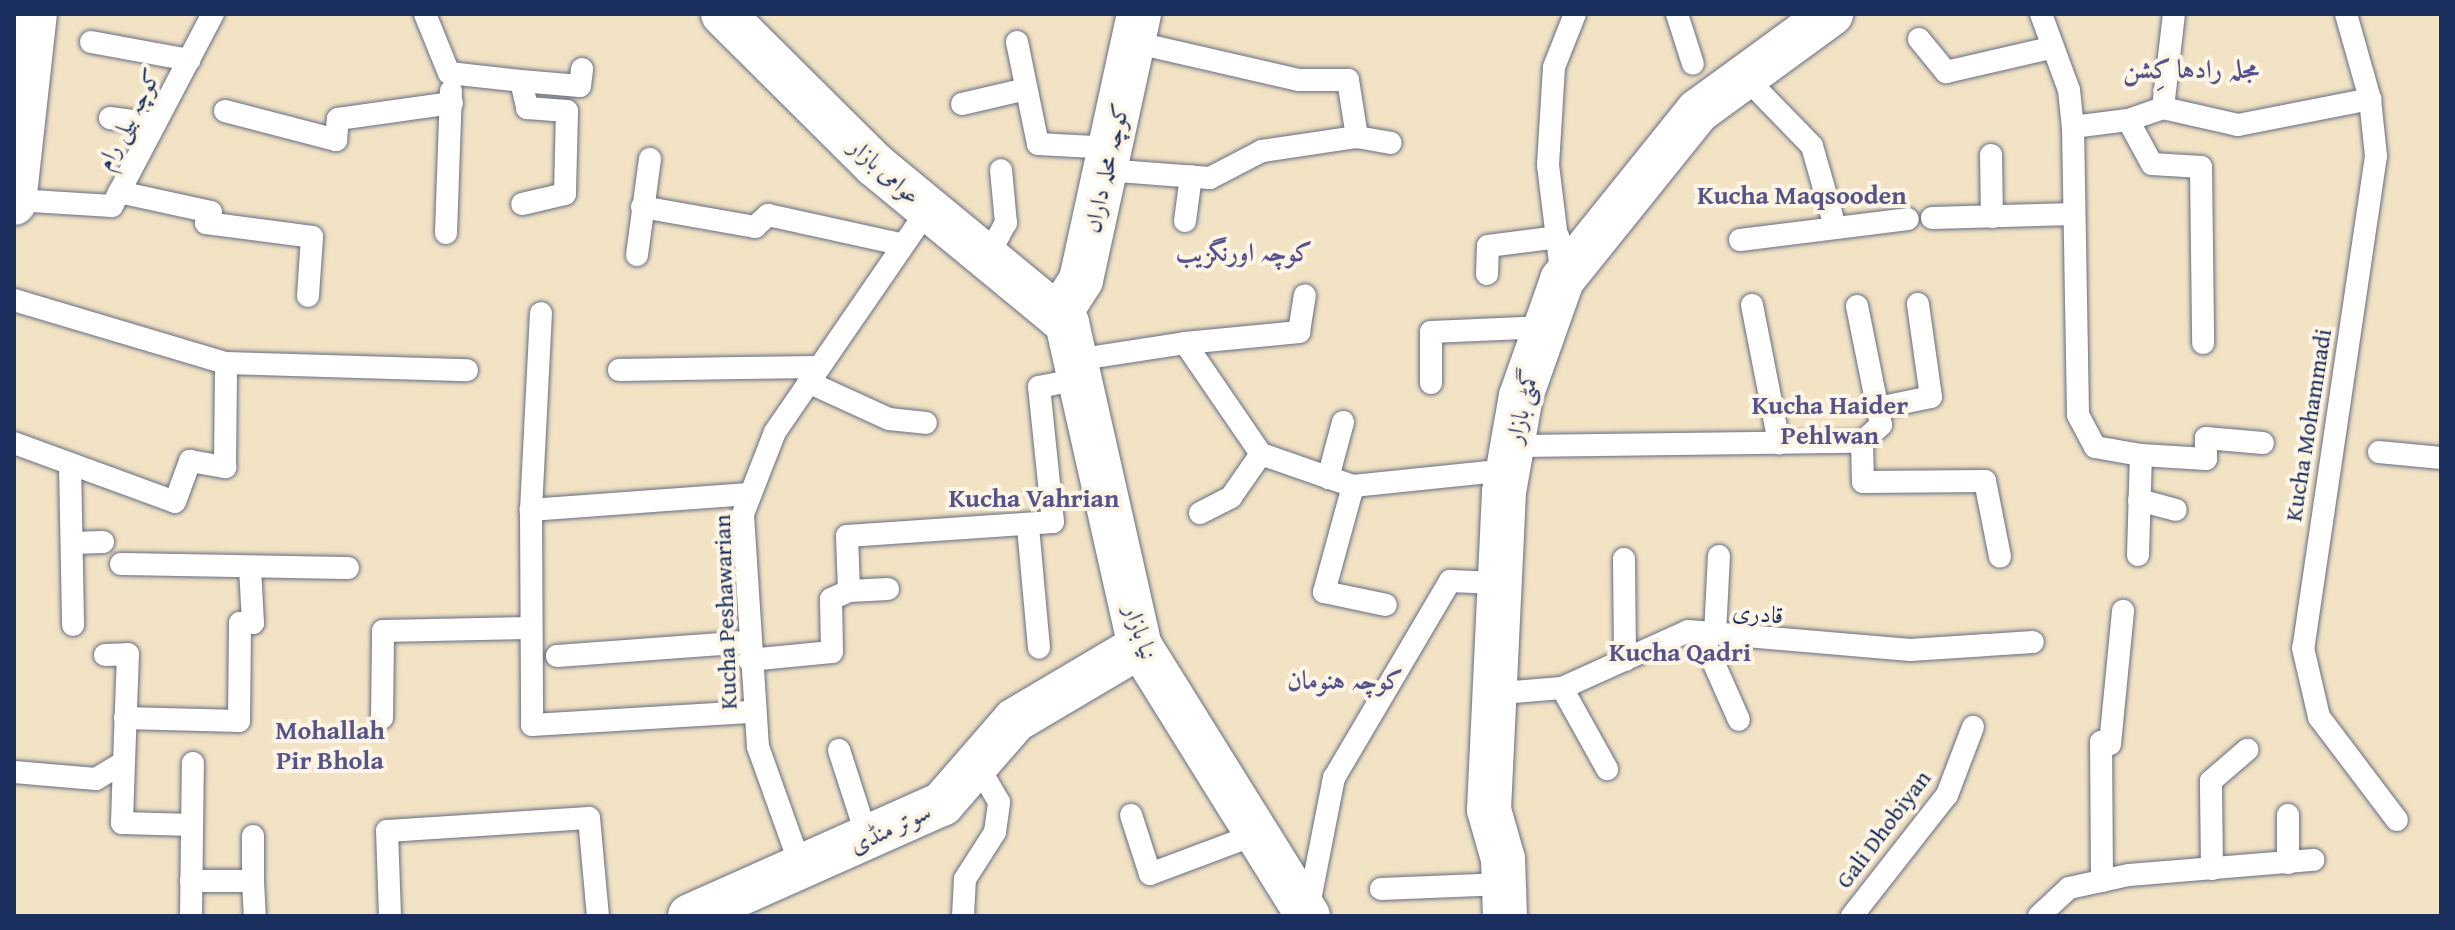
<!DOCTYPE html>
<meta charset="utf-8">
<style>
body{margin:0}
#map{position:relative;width:2455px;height:930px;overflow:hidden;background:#f2e3c5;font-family:"Gentium Book Plus",Amiri,serif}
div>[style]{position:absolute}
.roads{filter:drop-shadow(0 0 2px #666e82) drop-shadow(0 0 2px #666e82)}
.service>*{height:22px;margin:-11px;padding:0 11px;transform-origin:11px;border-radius:11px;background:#fff}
.minor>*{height:44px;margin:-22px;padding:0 22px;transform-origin:22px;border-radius:22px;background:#fff}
span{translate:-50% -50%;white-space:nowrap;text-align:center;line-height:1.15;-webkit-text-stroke:8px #fcf5e5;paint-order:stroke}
.street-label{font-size:24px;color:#1b2f5e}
.neighbourhood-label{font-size:26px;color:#55538a;font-weight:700}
.frame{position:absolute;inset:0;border:16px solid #1b2f5e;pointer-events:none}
</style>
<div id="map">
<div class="roads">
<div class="service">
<i style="left:425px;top:14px;width:64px;rotate:67.9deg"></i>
<i style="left:449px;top:73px;width:72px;rotate:6.3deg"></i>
<i style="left:521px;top:81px;width:28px;rotate:77deg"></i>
<i style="left:527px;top:108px;width:40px;rotate:4.3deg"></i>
<i style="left:567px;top:111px;width:83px;rotate:91.4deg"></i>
<i style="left:565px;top:194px;width:44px;rotate:166.9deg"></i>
<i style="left:1677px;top:14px;width:52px;rotate:72.3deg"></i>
<i style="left:2041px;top:14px;width:81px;rotate:69.8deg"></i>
<i style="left:2069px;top:90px;width:37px;rotate:84deg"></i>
<i style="left:2073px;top:127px;width:288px;rotate:89deg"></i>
<i style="left:2078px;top:415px;width:36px;rotate:62deg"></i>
<i style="left:2095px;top:447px;width:47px;rotate:9.9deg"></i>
<i style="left:2141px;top:455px;width:65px;rotate:3.5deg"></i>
<i style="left:2206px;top:459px;width:21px;rotate:-90deg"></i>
<i style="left:2206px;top:438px;width:57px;rotate:5deg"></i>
<i style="left:2174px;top:14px;width:95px;rotate:96.7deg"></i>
<i style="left:2163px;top:108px;width:77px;rotate:12.8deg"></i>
<i style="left:2238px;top:125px;width:135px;rotate:-11.1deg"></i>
<i style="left:2346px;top:14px;width:88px;rotate:74.2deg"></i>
<i style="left:2370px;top:99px;width:57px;rotate:84deg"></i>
<i style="left:2376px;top:156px;width:497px;rotate:98.4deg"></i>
<i style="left:2303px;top:648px;width:71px;rotate:76.9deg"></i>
<i style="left:2319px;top:717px;width:129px;rotate:52.9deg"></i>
<i style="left:1919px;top:39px;width:43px;rotate:50.7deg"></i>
<i style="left:1946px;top:72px;width:107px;rotate:-13deg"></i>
<i style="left:91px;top:42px;width:100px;rotate:10.4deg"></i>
<i style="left:1017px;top:42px;width:104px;rotate:78.4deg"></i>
<i style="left:1038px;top:144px;width:74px;rotate:3.1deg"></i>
<i style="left:1133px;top:42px;width:170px;rotate:12.9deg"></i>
<i style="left:1299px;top:80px;width:49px"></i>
<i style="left:1348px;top:80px;width:58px;rotate:81deg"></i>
<i style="left:1743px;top:75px;width:99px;rotate:45.8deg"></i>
<i style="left:1812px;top:146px;width:84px;rotate:74.1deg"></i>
<i style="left:521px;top:81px;width:59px;rotate:4.8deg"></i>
<i style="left:580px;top:86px;width:17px;rotate:-83deg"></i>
<i style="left:962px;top:104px;width:66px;rotate:-13.2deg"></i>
<i style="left:2163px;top:108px;width:37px;rotate:161deg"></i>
<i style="left:2128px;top:120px;width:50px;rotate:61.4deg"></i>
<i style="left:2152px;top:164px;width:49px;rotate:3.5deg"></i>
<i style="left:2201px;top:167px;width:176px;rotate:89.3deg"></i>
<i style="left:225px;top:111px;width:115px;rotate:14.6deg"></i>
<i style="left:336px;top:140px;width:21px;rotate:-85deg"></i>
<i style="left:338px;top:119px;width:115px;rotate:-8deg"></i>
<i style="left:110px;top:118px;width:45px;rotate:7.6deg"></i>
<i style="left:2073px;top:127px;width:55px;rotate:-7.3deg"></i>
<i style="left:1991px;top:155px;width:62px;rotate:89.1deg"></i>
<i style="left:1105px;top:170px;width:105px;rotate:4.4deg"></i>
<i style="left:1210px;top:178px;width:59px;rotate:-27.4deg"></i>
<i style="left:1262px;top:151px;width:96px;rotate:-8.4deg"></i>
<i style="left:1357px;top:137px;width:34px;rotate:10deg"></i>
<i style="left:119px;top:192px;width:94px;rotate:12.3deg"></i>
<i style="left:211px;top:212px;width:12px;rotate:114deg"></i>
<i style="left:206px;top:223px;width:107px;rotate:7.5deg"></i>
<i style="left:312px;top:237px;width:59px;rotate:93.9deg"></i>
<i style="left:16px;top:200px;width:96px;rotate:3.6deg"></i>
<i style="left:112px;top:206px;width:217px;rotate:-62.3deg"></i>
<i style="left:642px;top:207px;width:115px;rotate:10deg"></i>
<i style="left:755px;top:227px;width:18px;rotate:-43deg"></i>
<i style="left:768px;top:215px;width:135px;rotate:12.4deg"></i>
<i style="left:1932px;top:218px;width:142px;rotate:-1.6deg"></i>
<i style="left:1185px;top:221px;width:45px;rotate:-82.4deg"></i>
<i style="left:446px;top:233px;width:142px;rotate:-88deg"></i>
<i style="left:1740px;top:240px;width:169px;rotate:-7.1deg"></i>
<i style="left:637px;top:255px;width:97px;rotate:-82.3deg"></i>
<i style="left:987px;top:258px;width:40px;rotate:-62deg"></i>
<i style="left:1006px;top:223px;width:53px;rotate:-95.4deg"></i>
<i style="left:1487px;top:274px;width:28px;rotate:-88deg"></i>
<i style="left:1488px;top:246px;width:71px;rotate:-7.3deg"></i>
<i style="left:1562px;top:279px;width:115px;rotate:-97deg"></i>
<i style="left:1548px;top:165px;width:98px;rotate:-86.5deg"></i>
<i style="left:1554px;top:67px;width:57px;rotate:-68.4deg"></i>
<i style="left:14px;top:300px;width:221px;rotate:16.6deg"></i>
<i style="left:226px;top:363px;width:241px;rotate:1.7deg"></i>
<i style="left:1752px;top:305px;width:141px;rotate:78.9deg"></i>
<i style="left:1857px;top:306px;width:121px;rotate:78.6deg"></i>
<i style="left:1881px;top:425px;width:25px;rotate:138deg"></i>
<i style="left:1185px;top:343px;width:115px;rotate:-5.5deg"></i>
<i style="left:1299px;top:332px;width:37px;rotate:-81deg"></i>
<i style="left:1075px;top:360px;width:111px;rotate:-8.8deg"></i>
<i style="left:1185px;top:343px;width:135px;rotate:55.6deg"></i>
<i style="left:1261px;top:454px;width:97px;rotate:19.2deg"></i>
<i style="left:1353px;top:486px;width:156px;rotate:-5.9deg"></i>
<i style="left:619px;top:370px;width:197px;rotate:-0.9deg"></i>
<i style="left:808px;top:382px;width:89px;rotate:24.6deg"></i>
<i style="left:889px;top:419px;width:37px;rotate:6deg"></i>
<i style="left:1431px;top:383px;width:51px;rotate:-90deg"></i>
<i style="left:1431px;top:332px;width:115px;rotate:-2.5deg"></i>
<i style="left:1878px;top:408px;width:54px;rotate:-11.7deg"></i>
<i style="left:1931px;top:397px;width:94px;rotate:-98deg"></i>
<i style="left:14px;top:443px;width:171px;rotate:20.1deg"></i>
<i style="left:175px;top:502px;width:44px;rotate:-69.9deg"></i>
<i style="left:190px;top:461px;width:36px;rotate:10deg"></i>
<i style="left:225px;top:467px;width:104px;rotate:-89.4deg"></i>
<i style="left:1512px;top:446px;width:350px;rotate:-0.7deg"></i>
<i style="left:1862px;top:442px;width:40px;rotate:88.6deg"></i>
<i style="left:1863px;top:482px;width:122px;rotate:-0.5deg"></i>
<i style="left:1985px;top:481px;width:77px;rotate:78.8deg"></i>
<i style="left:2379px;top:452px;width:62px;rotate:5.5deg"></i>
<i style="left:70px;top:464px;width:161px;rotate:88.9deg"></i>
<i style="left:1328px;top:478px;width:58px;rotate:-75deg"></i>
<i style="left:1353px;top:486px;width:110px;rotate:105.3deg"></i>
<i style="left:1324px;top:592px;width:63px;rotate:11.8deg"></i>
<i style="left:748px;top:494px;width:218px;rotate:175.8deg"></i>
<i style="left:531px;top:510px;width:215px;rotate:89.7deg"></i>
<i style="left:532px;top:725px;width:222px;rotate:-3.4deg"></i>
<i style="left:2139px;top:500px;width:38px;rotate:15deg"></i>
<i style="left:531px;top:510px;width:197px;rotate:-87.1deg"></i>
<i style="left:1200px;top:513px;width:35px;rotate:-27deg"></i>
<i style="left:1231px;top:497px;width:52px;rotate:-55.1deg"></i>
<i style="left:1028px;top:527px;width:121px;rotate:84.8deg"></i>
<i style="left:72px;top:543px;width:31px;rotate:-2deg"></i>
<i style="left:2138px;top:555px;width:100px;rotate:-88.3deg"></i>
<i style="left:1624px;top:559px;width:101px;rotate:89.4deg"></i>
<i style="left:121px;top:564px;width:227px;rotate:1deg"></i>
<i style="left:849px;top:591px;width:39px;rotate:-3deg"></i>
<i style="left:1700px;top:632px;width:96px;rotate:66.1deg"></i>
<i style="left:1715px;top:634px;width:78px;rotate:-87.1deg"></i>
<i style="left:105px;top:655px;width:23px;rotate:-2deg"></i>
<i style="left:128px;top:654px;width:108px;rotate:92.1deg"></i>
<i style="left:557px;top:656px;width:192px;rotate:-4.2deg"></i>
<i style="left:749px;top:660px;width:83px;rotate:-5.5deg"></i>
<i style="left:832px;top:652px;width:53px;rotate:-91.1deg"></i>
<i style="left:831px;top:599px;width:20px;rotate:-24deg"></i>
<i style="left:849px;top:591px;width:55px;rotate:-92.1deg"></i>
<i style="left:847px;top:536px;width:206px;rotate:-3.9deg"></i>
<i style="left:1053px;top:522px;width:136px;rotate:-95.9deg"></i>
<i style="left:1039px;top:387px;width:41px;rotate:-11.3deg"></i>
<i style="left:1562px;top:688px;width:93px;rotate:60.9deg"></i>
<i style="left:1489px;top:694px;width:73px;rotate:-4.7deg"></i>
<i style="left:1562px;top:688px;width:138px;rotate:-24.3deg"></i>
<i style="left:1688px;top:631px;width:223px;rotate:4.9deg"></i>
<i style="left:1910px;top:650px;width:123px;rotate:-3.7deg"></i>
<i style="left:125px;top:718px;width:114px;rotate:1.5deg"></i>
<i style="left:239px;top:721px;width:98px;rotate:-89.4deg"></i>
<i style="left:240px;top:623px;width:13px"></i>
<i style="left:253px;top:623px;width:56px;rotate:-93.1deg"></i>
<i style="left:382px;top:718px;width:87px;rotate:-89.3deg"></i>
<i style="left:383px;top:631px;width:146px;rotate:-1.2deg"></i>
<i style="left:839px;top:750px;width:95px;rotate:72.1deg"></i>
<i style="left:14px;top:772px;width:82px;rotate:4.9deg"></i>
<i style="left:96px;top:779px;width:33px;rotate:-31deg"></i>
<i style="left:124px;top:762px;width:61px;rotate:91.9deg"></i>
<i style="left:122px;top:823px;width:70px;rotate:1.6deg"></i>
<i style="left:1131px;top:815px;width:62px;rotate:72.1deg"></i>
<i style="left:1150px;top:874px;width:111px;rotate:-20.6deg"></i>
<i style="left:2288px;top:815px;width:48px;rotate:90deg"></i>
<i style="left:801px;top:867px;width:127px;rotate:-109.7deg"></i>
<i style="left:758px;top:747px;width:233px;rotate:-93.7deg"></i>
<i style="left:743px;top:514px;width:88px;rotate:-68.7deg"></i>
<i style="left:775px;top:432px;width:270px;rotate:-55.5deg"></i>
<i style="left:2212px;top:869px;width:88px;rotate:-90.7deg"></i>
<i style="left:2211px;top:781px;width:48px;rotate:-40.7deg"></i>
<i style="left:191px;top:881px;width:62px"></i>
<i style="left:253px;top:881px;width:35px;rotate:87deg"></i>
<i style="left:253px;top:881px;width:45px;rotate:-90deg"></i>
<i style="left:2102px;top:881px;width:139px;rotate:-90.4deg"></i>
<i style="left:2101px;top:742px;width:9px;rotate:13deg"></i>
<i style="left:2110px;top:744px;width:134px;rotate:-84.4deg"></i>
<i style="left:1381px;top:889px;width:123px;rotate:-2.3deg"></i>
<i style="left:1308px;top:910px;width:135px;rotate:-78.9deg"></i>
<i style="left:1334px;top:778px;width:229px;rotate:-59.5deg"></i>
<i style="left:1450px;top:581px;width:47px;rotate:2.4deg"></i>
<i style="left:191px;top:916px;width:153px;rotate:-89.3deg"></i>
<i style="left:390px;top:916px;width:85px;rotate:-92deg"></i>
<i style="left:387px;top:831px;width:202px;rotate:-3.7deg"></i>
<i style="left:589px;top:818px;width:98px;rotate:84.8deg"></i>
<i style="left:963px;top:916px;width:37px;rotate:-87deg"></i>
<i style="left:965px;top:879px;width:56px;rotate:-57.4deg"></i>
<i style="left:995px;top:832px;width:30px;rotate:-82deg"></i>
<i style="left:999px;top:802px;width:44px;rotate:-120.1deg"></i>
<i style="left:1852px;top:916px;width:154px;rotate:-51.9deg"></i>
<i style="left:1947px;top:795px;width:73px;rotate:-69.1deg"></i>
<i style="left:2039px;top:916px;width:41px;rotate:-43deg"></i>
<i style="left:2069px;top:888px;width:61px;rotate:-12.2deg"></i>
<i style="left:2129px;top:875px;width:185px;rotate:-4.7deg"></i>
</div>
<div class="minor">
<i style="left:723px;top:14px;width:214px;rotate:44.8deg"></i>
<i style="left:875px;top:165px;width:249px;rotate:39.5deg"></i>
<i style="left:1067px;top:323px;width:331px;rotate:77.3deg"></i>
<i style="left:1140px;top:646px;width:318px;rotate:58.1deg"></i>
<i style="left:14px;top:203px;width:190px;rotate:-83.7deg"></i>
<i style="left:1058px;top:316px;width:43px;rotate:-57.4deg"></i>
<i style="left:1081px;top:280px;width:272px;rotate:-77.7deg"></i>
<i style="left:690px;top:916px;width:276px;rotate:-24deg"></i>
<i style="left:942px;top:804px;width:111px;rotate:-49deg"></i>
<i style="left:1015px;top:720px;width:145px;rotate:-30.6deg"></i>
<i style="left:1505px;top:916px;width:57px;rotate:-92deg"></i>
<i style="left:1503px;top:859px;width:51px;rotate:-105.9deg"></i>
<i style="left:1489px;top:810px;width:318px;rotate:-87.3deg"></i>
<i style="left:1504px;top:492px;width:97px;rotate:-80deg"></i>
<i style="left:1521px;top:396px;width:123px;rotate:-70.5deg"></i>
<i style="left:1562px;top:280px;width:217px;rotate:-51.2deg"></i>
<i style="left:1698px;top:111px;width:165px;rotate:-36.1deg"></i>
</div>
</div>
<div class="street-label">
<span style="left:128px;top:119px;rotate:-62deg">کوچہ بیلی رام</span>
<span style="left:1106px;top:168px;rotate:-77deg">کوچہ محلہ داراں</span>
<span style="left:885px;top:171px;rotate:42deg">عوامی بازار</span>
<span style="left:1522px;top:406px;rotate:-76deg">گمٹی بازار</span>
<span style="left:2308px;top:425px;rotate:-81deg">Kucha Mohammadi</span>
<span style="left:725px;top:612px;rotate:-92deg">Kucha Peshawarian</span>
<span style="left:1758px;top:613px;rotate:6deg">قادری</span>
<span style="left:1141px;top:632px;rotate:71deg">نیا بازار</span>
<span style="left:890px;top:828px;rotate:-25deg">سوتر منڈی</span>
<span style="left:1883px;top:829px;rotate:-53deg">Gali Dhobiyan</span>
</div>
<div class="neighbourhood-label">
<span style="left:2191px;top:69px">مجلہ رادها كِشن</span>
<span style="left:1802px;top:195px">Kucha Maqsooden</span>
<span style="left:1244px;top:252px">کوچہ اورنگزیب</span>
<span style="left:1830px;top:420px">Kucha Haider<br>Pehlwan</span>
<span style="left:1034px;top:498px">Kucha Vahrian</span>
<span style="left:1680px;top:652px">Kucha Qadri</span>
<span style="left:1345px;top:680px">کوچہ ہنومان</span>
<span style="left:330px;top:745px">Mohallah<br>Pir Bhola</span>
</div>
<div class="frame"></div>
</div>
